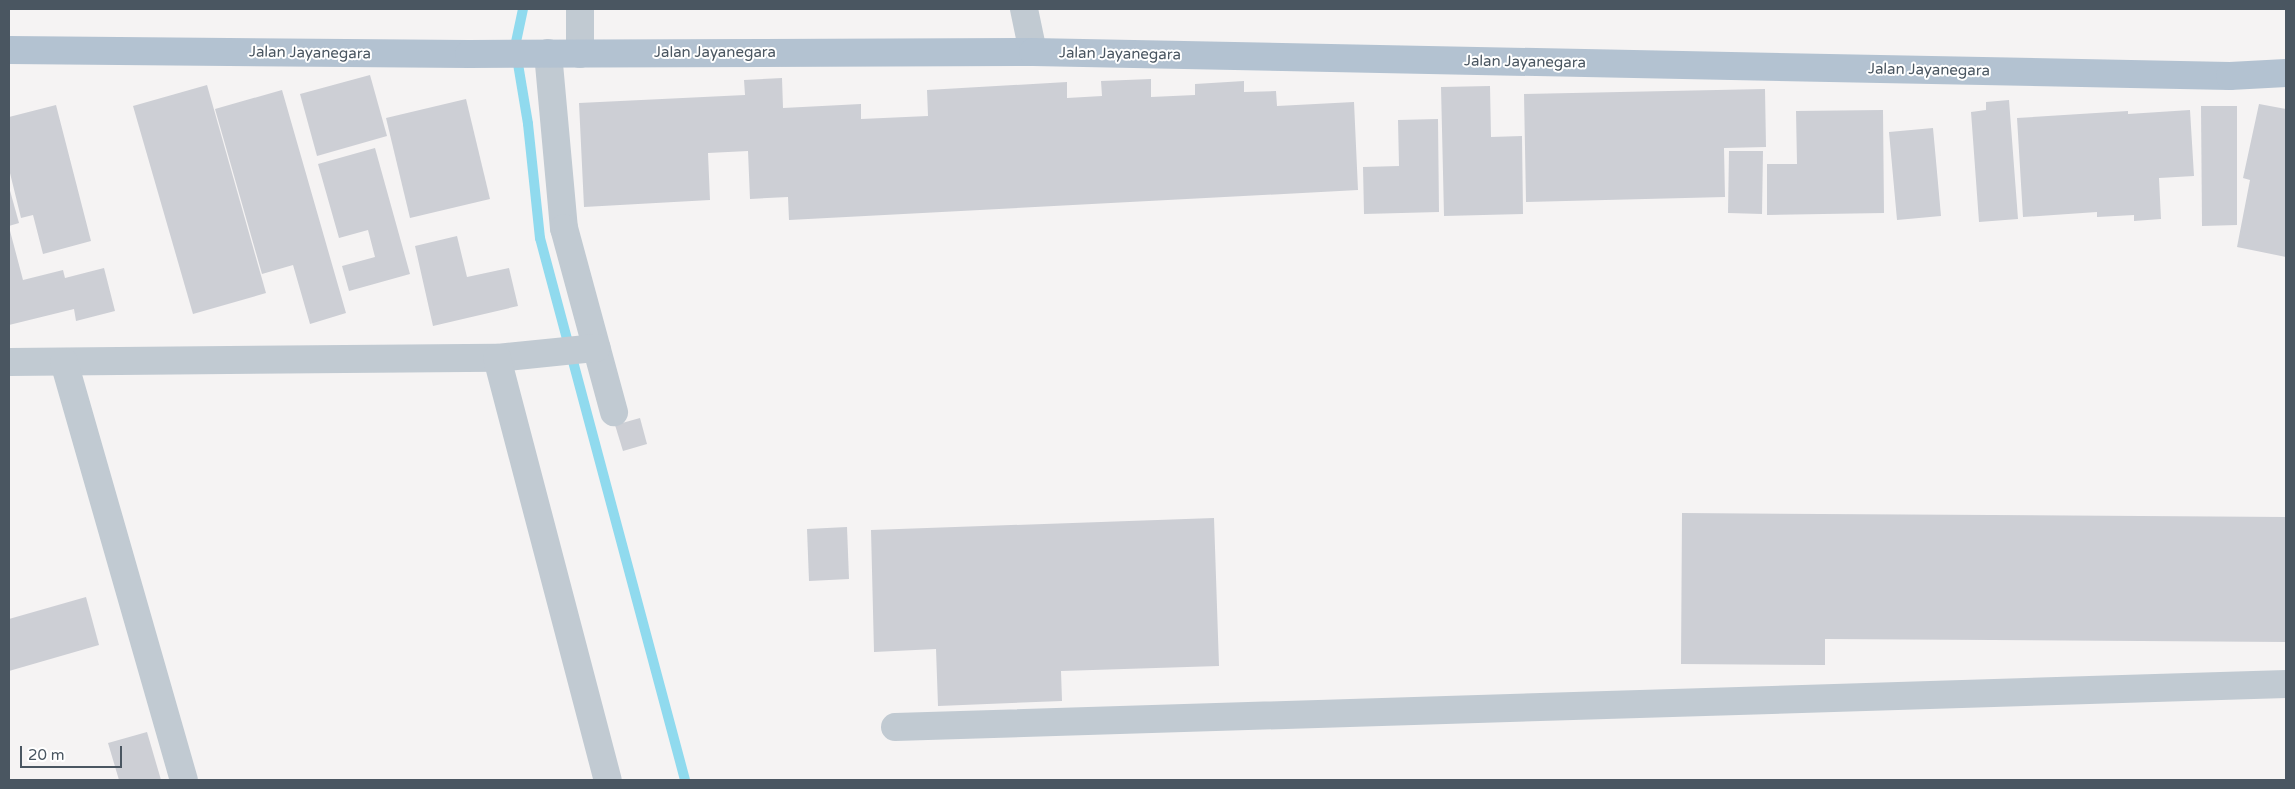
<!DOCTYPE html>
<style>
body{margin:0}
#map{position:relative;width:2295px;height:789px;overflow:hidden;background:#f5f3f3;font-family:"Varela Round",sans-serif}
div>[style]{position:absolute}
.stream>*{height:10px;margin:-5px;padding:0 5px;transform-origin:5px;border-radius:5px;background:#90daee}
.building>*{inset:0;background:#cdcfd5}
.minor>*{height:28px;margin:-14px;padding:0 14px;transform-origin:14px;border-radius:14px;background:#c1cad2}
.major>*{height:28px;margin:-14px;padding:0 14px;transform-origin:14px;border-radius:14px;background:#b3c2d1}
span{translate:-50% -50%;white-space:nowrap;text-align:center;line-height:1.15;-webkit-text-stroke:4px #fff;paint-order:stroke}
.street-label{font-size:15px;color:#4a5661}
.frame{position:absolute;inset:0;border:10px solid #4a5661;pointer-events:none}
.scale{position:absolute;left:20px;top:746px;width:102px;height:22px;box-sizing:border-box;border:2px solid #4a5661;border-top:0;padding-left:6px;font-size:15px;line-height:18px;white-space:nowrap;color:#4a5661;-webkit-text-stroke:4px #fff;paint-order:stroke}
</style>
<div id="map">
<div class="stream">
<i style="left:523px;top:9px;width:38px;rotate:102deg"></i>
<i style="left:515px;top:46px;width:79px;rotate:80.5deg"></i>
<i style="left:528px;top:124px;width:115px;rotate:84deg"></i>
<i style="left:540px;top:238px;width:561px;rotate:75.02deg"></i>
</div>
<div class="building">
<i style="clip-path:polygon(370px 75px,387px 136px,317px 156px,300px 94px)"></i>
<i style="clip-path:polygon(782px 78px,783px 108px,861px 104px,861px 119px,928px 116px,927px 90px,1067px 82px,1067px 98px,1102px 96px,1101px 81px,1151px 79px,1151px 97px,1195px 95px,1195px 84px,1244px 81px,1244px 92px,1276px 91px,1277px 106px,1354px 102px,1358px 190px,789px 220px,788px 197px,750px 199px,748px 151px,708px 153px,710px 200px,584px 207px,579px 103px,745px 95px,744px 80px)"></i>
<i style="clip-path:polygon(207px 85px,266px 293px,193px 314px,133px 106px)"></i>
<i style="clip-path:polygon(1490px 86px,1491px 137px,1522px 136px,1523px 214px,1444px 216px,1441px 87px)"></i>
<i style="clip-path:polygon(1765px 89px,1766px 147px,1724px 148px,1725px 197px,1526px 202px,1524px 94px)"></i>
<i style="clip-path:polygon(282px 90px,346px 313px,310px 324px,293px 265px,262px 274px,215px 109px)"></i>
<i style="clip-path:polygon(466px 99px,490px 199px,410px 218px,386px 118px)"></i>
<i style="clip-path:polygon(2009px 100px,2018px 219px,1979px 222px,1971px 112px,1986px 110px,1986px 102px)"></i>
<i style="clip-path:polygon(2259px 104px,2286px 109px,2286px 257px,2237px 247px,2250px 180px,2243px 178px)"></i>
<i style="clip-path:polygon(56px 105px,91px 241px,43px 254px,33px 215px,21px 218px,9px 169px,9px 117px)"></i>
<i style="clip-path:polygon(2201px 106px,2237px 106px,2237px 225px,2202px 226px)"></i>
<i style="clip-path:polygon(1883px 110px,1884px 213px,1767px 215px,1767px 164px,1797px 164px,1796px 111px)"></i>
<i style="clip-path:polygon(2190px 110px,2194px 176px,2159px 178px,2161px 219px,2134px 221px,2134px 215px,2097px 217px,2097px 212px,2023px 217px,2017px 118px,2128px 111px,2128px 114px)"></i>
<i style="clip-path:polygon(1438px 119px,1439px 212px,1364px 214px,1363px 167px,1399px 166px,1398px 120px)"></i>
<i style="clip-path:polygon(1933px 128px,1941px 216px,1897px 220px,1889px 132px)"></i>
<i style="clip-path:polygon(375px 148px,410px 274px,349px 291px,342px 266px,375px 257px,368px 230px,339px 238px,318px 164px)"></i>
<i style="clip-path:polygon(1729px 151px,1763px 151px,1762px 214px,1728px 213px)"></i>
<i style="clip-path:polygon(9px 187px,19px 223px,9px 226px)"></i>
<i style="clip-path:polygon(9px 227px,23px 280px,63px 270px,65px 278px,104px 268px,115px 311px,76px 321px,74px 309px,9px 325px)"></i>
<i style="clip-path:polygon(457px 236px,467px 277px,509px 268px,518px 306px,433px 326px,415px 246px)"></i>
<i style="clip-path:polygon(640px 418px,647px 444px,623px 451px,615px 425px)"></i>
<i style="clip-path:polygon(1682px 513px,2286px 517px,2286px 642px,1825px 639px,1825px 665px,1681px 664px)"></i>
<i style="clip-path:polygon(1214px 518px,1219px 666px,1061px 671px,1062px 701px,938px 706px,936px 649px,874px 652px,871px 530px)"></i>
<i style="clip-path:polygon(847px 527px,849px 579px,809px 581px,807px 529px)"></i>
<i style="clip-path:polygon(86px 597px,99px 645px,9px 671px,9px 619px)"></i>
<i style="clip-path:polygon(147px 732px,161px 780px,119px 780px,108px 743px)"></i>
</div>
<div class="minor">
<i style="left:1024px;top:9px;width:44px;rotate:78.2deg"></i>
<i style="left:548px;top:53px;width:176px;rotate:84.8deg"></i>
<i style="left:564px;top:228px;width:191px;rotate:74.8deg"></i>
<i style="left:580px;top:54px;width:45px;rotate:-90deg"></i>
<i style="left:497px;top:358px;width:100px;rotate:-5.8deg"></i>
<i style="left:9px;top:362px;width:488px;rotate:-0.5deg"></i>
<i style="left:497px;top:358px;width:436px;rotate:75.3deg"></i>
<i style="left:64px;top:362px;width:435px;rotate:74deg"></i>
<i style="left:895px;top:727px;width:1392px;rotate:-1.77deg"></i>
</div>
<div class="major">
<i style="left:9px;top:50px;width:460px;rotate:0.5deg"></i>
<i style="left:469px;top:54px;width:564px;rotate:-0.2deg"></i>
<i style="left:1033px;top:52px;width:1197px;rotate:1.15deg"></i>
<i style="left:2230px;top:76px;width:56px;rotate:-3.1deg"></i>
</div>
<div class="street-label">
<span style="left:310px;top:53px;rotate:1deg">Jalan Jayanegara</span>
<span style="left:715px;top:53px">Jalan Jayanegara</span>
<span style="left:1120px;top:54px;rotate:1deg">Jalan Jayanegara</span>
<span style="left:1525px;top:62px;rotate:1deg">Jalan Jayanegara</span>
<span style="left:1929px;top:70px;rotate:1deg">Jalan Jayanegara</span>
</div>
<div class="frame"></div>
<div class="scale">20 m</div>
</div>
